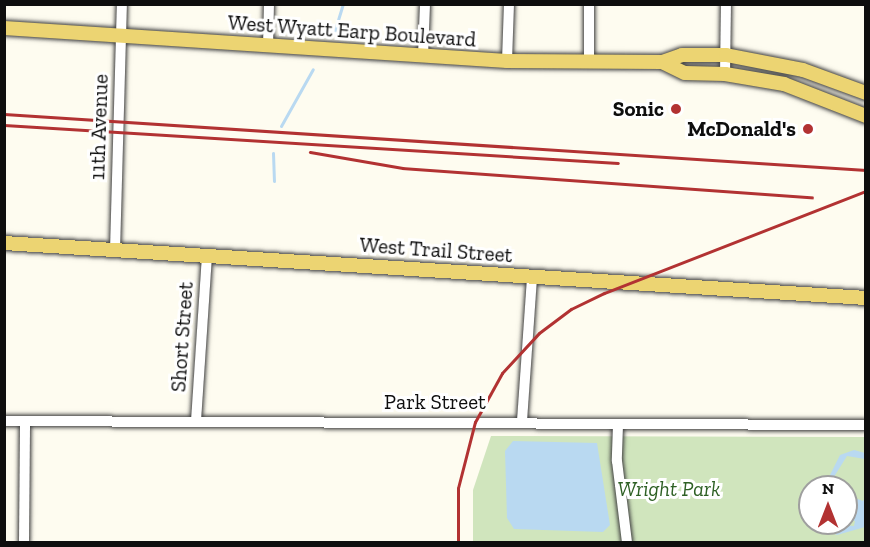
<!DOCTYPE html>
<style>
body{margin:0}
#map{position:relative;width:870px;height:547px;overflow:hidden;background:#fefcf0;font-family:"Zilla Slab",serif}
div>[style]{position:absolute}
.green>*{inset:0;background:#d0e5bd}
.water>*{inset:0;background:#b9d9f1}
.stream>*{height:3px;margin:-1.5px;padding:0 1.5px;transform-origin:1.5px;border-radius:1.5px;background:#b9d9f1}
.roads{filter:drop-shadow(0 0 2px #414141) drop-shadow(0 0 2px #414141)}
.minor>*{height:10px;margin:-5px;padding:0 5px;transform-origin:5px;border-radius:5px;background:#fff}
.major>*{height:14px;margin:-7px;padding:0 7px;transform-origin:7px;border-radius:7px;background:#ecd472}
.rail>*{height:3px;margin:-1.5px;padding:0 1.5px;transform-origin:1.5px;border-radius:1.5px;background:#b23232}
.dots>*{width:16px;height:16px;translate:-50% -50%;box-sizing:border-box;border:3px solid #fff;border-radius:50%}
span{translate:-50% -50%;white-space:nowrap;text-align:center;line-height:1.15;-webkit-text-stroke:6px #fff;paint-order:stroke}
.street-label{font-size:21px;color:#0e0e0e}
.poi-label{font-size:21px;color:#0e0e0e;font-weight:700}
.right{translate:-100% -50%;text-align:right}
.park-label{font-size:21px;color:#2e6024;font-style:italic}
.frame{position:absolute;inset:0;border:6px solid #0e0e0e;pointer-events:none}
.north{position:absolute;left:798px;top:475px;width:60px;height:60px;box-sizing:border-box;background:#fff;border:2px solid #9f9f9f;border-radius:50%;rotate:0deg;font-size:16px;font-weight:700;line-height:24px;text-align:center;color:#0e0e0e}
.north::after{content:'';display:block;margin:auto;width:21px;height:27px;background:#b23232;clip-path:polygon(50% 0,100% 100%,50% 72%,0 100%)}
</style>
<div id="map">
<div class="green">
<i style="clip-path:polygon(evenodd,491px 436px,865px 437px,865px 542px,473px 542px,473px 490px,491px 436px,810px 487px,846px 487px,846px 523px,810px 523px,810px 487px)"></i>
</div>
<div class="water">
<i style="clip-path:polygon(513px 441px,597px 443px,610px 525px,603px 532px,514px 529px,507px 518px,505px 451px)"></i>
<i style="clip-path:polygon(854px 450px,865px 453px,865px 459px,847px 456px,832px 480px,815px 487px,830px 475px,840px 455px)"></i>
<i style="clip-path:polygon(849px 496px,863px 501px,865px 498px,865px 527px,837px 535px,813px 523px,854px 526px,855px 521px,847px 518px)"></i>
</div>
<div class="stream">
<i style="left:334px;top:33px;width:30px;rotate:-73deg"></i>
<i style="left:281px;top:126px;width:65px;rotate:-60.7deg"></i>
<i style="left:273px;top:153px;width:28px;rotate:88deg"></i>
</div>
<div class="roads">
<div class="minor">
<i style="left:589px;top:4px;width:58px;rotate:90deg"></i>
<i style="left:268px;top:47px;width:43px;rotate:-88.7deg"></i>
<i style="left:423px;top:56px;width:52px;rotate:-87.8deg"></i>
<i style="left:507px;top:61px;width:57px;rotate:-88deg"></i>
<i style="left:725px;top:74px;width:70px;rotate:-89.2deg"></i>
<i style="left:115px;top:251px;width:247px;rotate:-88.4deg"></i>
<i style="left:4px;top:421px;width:862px;rotate:0.27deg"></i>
<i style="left:196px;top:421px;width:165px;rotate:-86.2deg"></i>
<i style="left:522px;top:421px;width:143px;rotate:-86deg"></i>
<i style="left:618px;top:425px;width:36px;rotate:92deg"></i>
<i style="left:617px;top:461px;width:82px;rotate:83deg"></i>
<i style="left:24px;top:542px;width:121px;rotate:-89.5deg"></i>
</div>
<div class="major">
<i style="left:4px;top:28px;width:504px;rotate:3.75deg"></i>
<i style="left:507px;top:61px;width:155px;rotate:0.4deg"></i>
<i style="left:662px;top:62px;width:21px;rotate:-19deg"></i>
<i style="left:682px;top:55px;width:44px"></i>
<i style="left:726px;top:55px;width:78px;rotate:11deg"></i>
<i style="left:803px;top:70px;width:67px;rotate:20.1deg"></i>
<i style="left:662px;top:62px;width:25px;rotate:26deg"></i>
<i style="left:685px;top:73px;width:40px;rotate:1.4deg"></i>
<i style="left:725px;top:74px;width:60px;rotate:9.6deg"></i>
<i style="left:784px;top:84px;width:88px;rotate:21.3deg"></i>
<i style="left:4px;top:243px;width:864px;rotate:3.65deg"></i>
</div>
</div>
<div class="rail">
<i style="left:4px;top:114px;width:864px;rotate:3.72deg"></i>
<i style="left:4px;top:125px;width:615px;rotate:3.54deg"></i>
<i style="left:310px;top:152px;width:94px;rotate:9.8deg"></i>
<i style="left:403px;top:168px;width:410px;rotate:4.1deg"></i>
<i style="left:458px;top:542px;width:54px;rotate:-90deg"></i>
<i style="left:458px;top:488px;width:68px;rotate:-75.6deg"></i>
<i style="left:475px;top:422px;width:56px;rotate:-61.1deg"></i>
<i style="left:502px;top:373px;width:54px;rotate:-47.2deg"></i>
<i style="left:539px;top:333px;width:40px;rotate:-37deg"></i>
<i style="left:571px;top:309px;width:37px;rotate:-26deg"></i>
<i style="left:604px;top:293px;width:281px;rotate:-21.3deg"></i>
</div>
<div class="dots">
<i style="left:676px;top:109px;background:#b23232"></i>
<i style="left:808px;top:129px;background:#b23232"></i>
</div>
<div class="street-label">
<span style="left:352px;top:31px;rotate:4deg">West Wyatt Earp Boulevard</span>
<span style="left:99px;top:127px;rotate:-88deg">11th Avenue</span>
<span style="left:436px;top:250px;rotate:4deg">West Trail Street</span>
<span style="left:182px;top:337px;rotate:-86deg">Short Street</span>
<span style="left:435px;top:402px">Park Street</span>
</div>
<div class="poi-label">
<span class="right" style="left:664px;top:109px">Sonic</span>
<span class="right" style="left:796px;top:129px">McDonald's</span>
</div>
<div class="park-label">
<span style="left:669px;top:489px">Wright Park</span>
</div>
<div class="frame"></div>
<div class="north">N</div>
</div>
